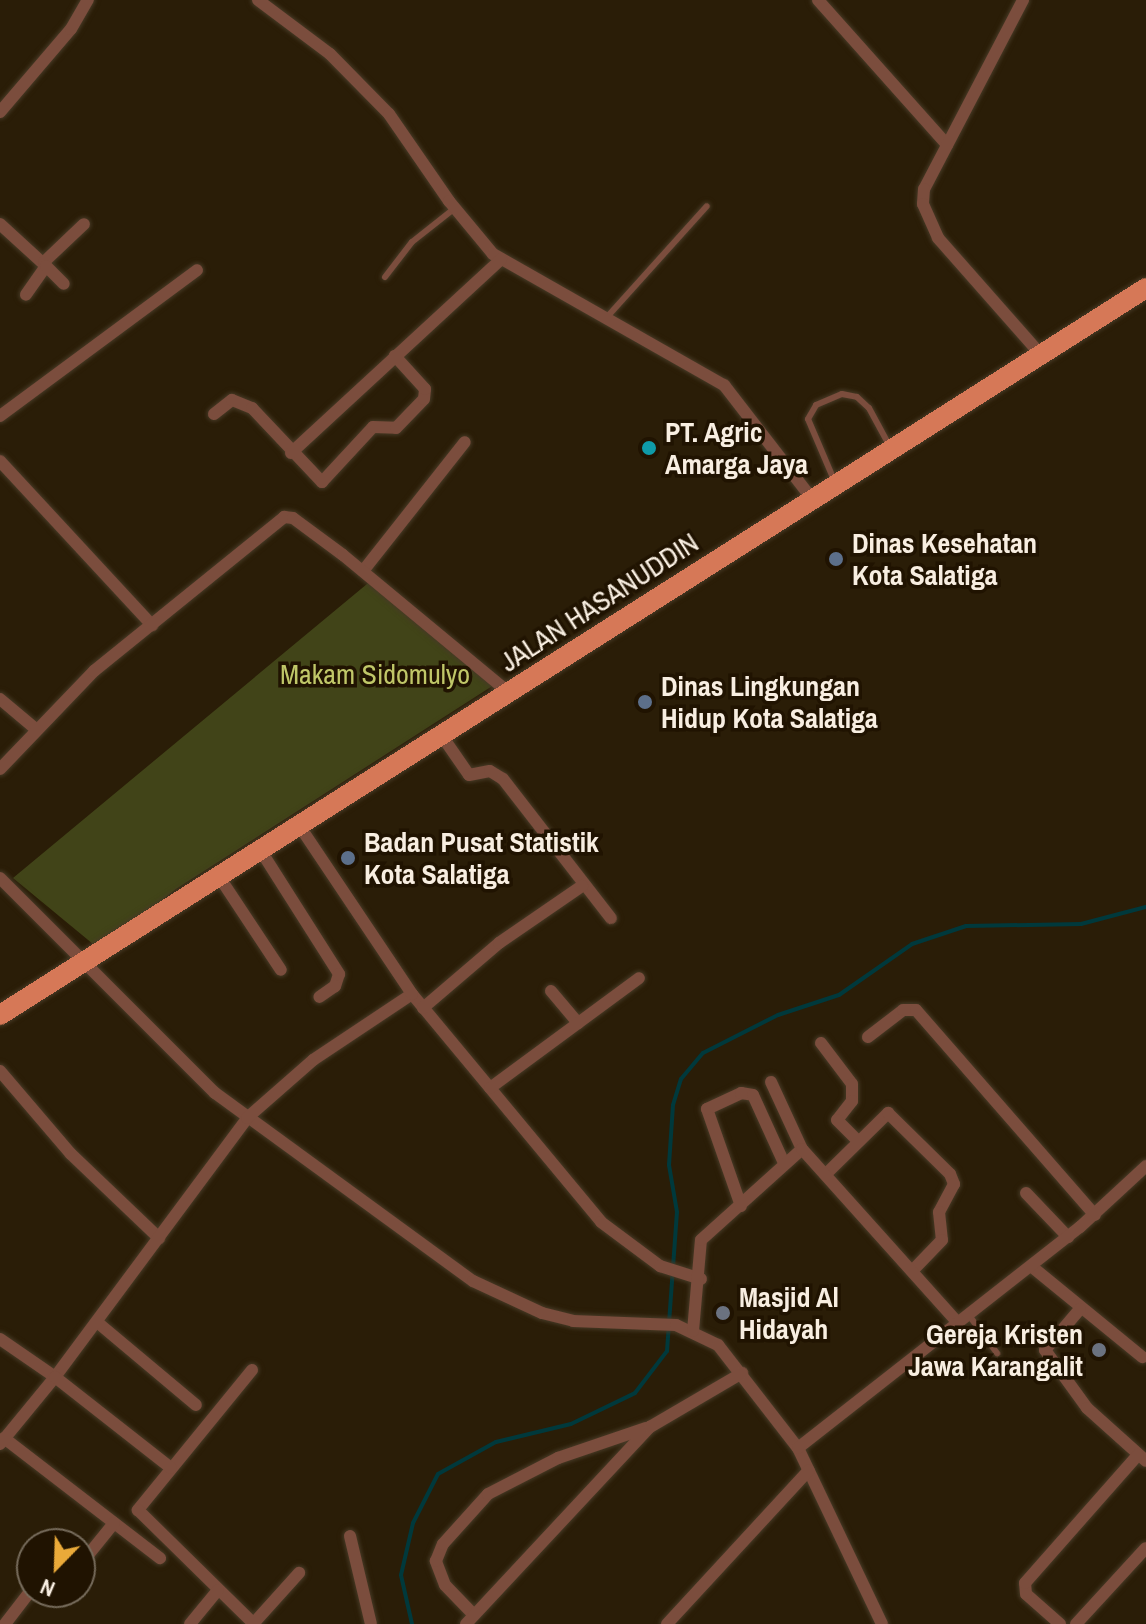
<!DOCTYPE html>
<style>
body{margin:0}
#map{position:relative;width:1146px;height:1624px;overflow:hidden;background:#2a1d07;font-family:"Archivo Narrow",sans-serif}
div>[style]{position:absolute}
.green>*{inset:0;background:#414418}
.stream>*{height:4px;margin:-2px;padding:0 2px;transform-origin:2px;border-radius:2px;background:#00393c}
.roads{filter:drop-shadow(0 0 2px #473a26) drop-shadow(0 0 2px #473a26)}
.lane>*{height:6px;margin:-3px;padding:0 3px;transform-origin:3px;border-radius:3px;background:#7b4d3d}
.street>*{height:12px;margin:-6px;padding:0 6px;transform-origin:6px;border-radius:6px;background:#7b4d3d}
.primary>*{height:20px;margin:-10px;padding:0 10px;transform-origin:10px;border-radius:10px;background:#d67857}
.dots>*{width:22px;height:22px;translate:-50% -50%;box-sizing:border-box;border:4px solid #201301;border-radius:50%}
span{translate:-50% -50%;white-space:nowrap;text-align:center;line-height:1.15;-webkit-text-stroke:7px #201301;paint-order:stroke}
.poi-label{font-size:28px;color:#f8eee1;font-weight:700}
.left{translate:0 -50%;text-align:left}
.right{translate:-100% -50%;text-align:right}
.street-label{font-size:28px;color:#f8eee1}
.park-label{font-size:28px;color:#c0c768}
.north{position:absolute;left:16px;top:1528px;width:80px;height:80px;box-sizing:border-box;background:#201301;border:2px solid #766b5b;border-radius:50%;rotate:203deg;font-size:22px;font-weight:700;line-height:32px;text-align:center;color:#f8eee1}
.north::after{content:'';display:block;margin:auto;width:28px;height:36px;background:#eaaa39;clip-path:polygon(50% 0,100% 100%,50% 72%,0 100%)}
</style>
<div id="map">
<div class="green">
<i style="clip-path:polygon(373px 579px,497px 683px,176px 889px,99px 949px,13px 878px)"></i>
</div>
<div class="stream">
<i style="left:412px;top:1624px;width:50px;rotate:-102.7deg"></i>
<i style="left:401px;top:1575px;width:53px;rotate:-77deg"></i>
<i style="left:413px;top:1523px;width:55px;rotate:-63deg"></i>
<i style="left:438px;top:1474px;width:66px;rotate:-28.9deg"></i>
<i style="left:496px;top:1442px;width:77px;rotate:-13.5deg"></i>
<i style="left:571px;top:1424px;width:71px;rotate:-25.8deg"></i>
<i style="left:635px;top:1393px;width:53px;rotate:-52.7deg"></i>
<i style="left:667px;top:1351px;width:139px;rotate:-85.9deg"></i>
<i style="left:677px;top:1212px;width:48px;rotate:-99.7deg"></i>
<i style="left:669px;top:1165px;width:60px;rotate:-86.2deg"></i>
<i style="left:673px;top:1105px;width:27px;rotate:-73deg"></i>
<i style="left:681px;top:1079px;width:34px;rotate:-50deg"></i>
<i style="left:703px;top:1053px;width:84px;rotate:-26.9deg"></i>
<i style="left:778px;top:1015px;width:64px;rotate:-18.2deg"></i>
<i style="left:839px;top:995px;width:89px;rotate:-34.9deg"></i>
<i style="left:912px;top:944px;width:57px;rotate:-18.4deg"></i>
<i style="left:966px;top:926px;width:115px;rotate:-1deg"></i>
<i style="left:1081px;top:924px;width:67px;rotate:-14.7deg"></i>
</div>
<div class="roads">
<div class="lane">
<i style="left:385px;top:277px;width:44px;rotate:-52.4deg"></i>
<i style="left:412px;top:242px;width:55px;rotate:-38.3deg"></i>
<i style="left:607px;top:317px;width:149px;rotate:-48deg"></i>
<i style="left:834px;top:480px;width:66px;rotate:-113.1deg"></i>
<i style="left:808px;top:419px;width:16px;rotate:-60deg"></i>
<i style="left:816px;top:405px;width:28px;rotate:-23deg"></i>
<i style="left:842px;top:394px;width:15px;rotate:11deg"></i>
<i style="left:857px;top:397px;width:16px;rotate:43deg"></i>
<i style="left:869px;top:408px;width:42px;rotate:61.6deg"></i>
<i style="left:968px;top:1314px;width:49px;rotate:53.4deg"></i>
</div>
<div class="street">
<i style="left:258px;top:0;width:90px;rotate:36.9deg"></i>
<i style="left:330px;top:54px;width:84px;rotate:45.5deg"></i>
<i style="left:389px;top:114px;width:106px;rotate:55.4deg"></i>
<i style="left:449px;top:201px;width:69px;rotate:50.3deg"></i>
<i style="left:493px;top:254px;width:266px;rotate:29.6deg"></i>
<i style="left:724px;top:385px;width:144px;rotate:52.3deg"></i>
<i style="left:818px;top:0;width:194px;rotate:48.3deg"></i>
<i style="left:1023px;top:0;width:213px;rotate:117.6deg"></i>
<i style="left:924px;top:189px;width:15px;rotate:94deg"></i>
<i style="left:923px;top:204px;width:37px;rotate:66deg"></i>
<i style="left:938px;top:238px;width:157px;rotate:48.6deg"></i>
<i style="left:0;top:112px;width:109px;rotate:-49.5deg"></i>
<i style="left:71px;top:29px;width:34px;rotate:-60deg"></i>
<i style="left:0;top:224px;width:62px;rotate:42.4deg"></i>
<i style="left:46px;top:266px;width:35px;rotate:125deg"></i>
<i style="left:44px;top:262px;width:55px;rotate:-43.5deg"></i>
<i style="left:46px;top:266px;width:25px;rotate:45deg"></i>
<i style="left:214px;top:414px;width:23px;rotate:-38deg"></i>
<i style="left:232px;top:400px;width:22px;rotate:22deg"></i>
<i style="left:252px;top:408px;width:102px;rotate:46.6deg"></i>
<i style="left:322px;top:482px;width:75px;rotate:-47.2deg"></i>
<i style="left:373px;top:427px;width:23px;rotate:2deg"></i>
<i style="left:396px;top:428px;width:40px;rotate:-46deg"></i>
<i style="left:424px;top:399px;width:10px;rotate:-84deg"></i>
<i style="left:425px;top:389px;width:45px;rotate:-132.3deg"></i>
<i style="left:0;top:416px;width:245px;rotate:-36.5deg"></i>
<i style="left:291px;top:453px;width:286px;rotate:-42.7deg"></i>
<i style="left:0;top:461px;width:224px;rotate:47.2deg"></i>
<i style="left:363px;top:571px;width:164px;rotate:-51.7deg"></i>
<i style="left:0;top:699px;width:48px;rotate:40deg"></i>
<i style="left:442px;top:736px;width:47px;rotate:55.3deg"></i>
<i style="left:469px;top:775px;width:21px;rotate:-11deg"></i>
<i style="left:490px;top:771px;width:15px;rotate:32deg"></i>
<i style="left:503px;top:779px;width:176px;rotate:52.2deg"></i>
<i style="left:0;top:769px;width:136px;rotate:-46.2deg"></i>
<i style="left:94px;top:671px;width:245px;rotate:-39deg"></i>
<i style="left:284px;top:517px;width:9px;rotate:6deg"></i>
<i style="left:293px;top:518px;width:62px;rotate:36.5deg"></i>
<i style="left:343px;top:555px;width:216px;rotate:39.7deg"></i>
<i style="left:261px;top:851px;width:146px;rotate:57.6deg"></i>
<i style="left:339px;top:974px;width:13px;rotate:108deg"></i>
<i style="left:335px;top:986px;width:19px;rotate:145deg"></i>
<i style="left:0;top:878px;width:304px;rotate:45deg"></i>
<i style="left:215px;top:1093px;width:319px;rotate:36.1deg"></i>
<i style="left:473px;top:1281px;width:76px;rotate:24.9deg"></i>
<i style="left:542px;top:1313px;width:32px;rotate:14deg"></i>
<i style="left:573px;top:1321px;width:103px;rotate:2.2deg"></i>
<i style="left:676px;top:1325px;width:47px;rotate:25.5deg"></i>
<i style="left:718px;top:1345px;width:130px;rotate:52.2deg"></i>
<i style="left:798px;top:1448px;width:195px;rotate:64.5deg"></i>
<i style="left:220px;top:878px;width:110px;rotate:56.5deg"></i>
<i style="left:551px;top:991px;width:42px;rotate:49.8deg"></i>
<i style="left:412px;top:994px;width:296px;rotate:50.3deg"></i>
<i style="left:601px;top:1222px;width:74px;rotate:36.7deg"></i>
<i style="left:660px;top:1266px;width:43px;rotate:17.6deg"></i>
<i style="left:423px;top:1008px;width:100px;rotate:-40.5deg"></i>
<i style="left:499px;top:943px;width:101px;rotate:-34.5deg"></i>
<i style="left:868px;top:1037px;width:44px;rotate:-37.6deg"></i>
<i style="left:903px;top:1010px;width:13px"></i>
<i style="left:916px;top:1010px;width:272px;rotate:48.9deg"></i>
<i style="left:821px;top:1043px;width:51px;rotate:52.9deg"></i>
<i style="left:852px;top:1084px;width:17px;rotate:90deg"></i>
<i style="left:852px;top:1101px;width:24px;rotate:128deg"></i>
<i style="left:837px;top:1120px;width:30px;rotate:45deg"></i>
<i style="left:0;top:1071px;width:109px;rotate:49.5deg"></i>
<i style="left:71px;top:1154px;width:122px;rotate:43.7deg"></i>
<i style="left:771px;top:1082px;width:74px;rotate:65.2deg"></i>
<i style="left:490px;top:1088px;width:185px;rotate:-36.4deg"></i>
<i style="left:827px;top:1173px;width:86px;rotate:-44.5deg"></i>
<i style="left:888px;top:1113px;width:87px;rotate:44.5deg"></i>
<i style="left:950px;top:1174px;width:11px;rotate:68deg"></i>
<i style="left:954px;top:1184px;width:32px;rotate:118deg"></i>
<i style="left:939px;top:1212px;width:28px;rotate:84deg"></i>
<i style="left:942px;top:1240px;width:42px;rotate:134deg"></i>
<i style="left:1026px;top:1193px;width:61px;rotate:46.3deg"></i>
<i style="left:741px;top:1206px;width:103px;rotate:-109.3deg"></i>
<i style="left:707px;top:1109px;width:38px;rotate:-25deg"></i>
<i style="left:741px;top:1093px;width:12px;rotate:9deg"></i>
<i style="left:753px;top:1095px;width:75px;rotate:65.5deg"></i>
<i style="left:1031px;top:1266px;width:144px;rotate:39.3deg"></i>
<i style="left:1080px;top:1309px;width:54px;rotate:130.5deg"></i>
<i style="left:1045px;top:1350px;width:72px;rotate:54.1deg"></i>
<i style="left:1087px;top:1408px;width:79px;rotate:41.9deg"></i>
<i style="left:97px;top:1322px;width:129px;rotate:40deg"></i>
<i style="left:693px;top:1331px;width:91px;rotate:-85deg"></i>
<i style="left:701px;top:1240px;width:136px;rotate:-42deg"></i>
<i style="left:802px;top:1149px;width:232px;rotate:48.1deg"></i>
<i style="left:0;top:1339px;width:67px;rotate:34.6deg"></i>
<i style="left:55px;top:1377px;width:322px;rotate:-53.4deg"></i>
<i style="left:247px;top:1118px;width:88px;rotate:-41.3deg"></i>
<i style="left:313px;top:1060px;width:119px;rotate:-33.7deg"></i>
<i style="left:412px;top:994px;width:201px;rotate:-123.8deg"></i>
<i style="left:252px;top:1370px;width:181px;rotate:129.2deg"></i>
<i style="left:138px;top:1510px;width:163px;rotate:44.5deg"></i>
<i style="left:4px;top:1438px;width:197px;rotate:37.6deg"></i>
<i style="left:0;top:1444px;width:87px;rotate:-50.6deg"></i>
<i style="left:55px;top:1377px;width:147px;rotate:38.1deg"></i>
<i style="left:798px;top:1448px;width:358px;rotate:-38.1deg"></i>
<i style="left:1080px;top:1227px;width:90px;rotate:-42.7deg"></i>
<i style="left:350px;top:1536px;width:90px;rotate:76.6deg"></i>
<i style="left:80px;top:1565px;width:54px;rotate:-51deg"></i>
<i style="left:473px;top:1614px;width:40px;rotate:-134deg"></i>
<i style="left:445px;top:1585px;width:26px;rotate:-111deg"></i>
<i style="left:436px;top:1561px;width:18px;rotate:-68deg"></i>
<i style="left:443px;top:1544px;width:67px;rotate:-48deg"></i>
<i style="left:488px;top:1494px;width:79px;rotate:-27.2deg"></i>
<i style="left:558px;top:1458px;width:93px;rotate:-18.8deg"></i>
<i style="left:5px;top:1624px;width:44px;rotate:-52.4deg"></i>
<i style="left:190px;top:1624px;width:44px;rotate:-50.5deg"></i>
<i style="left:253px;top:1624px;width:69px;rotate:-48deg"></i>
<i style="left:466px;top:1624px;width:270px;rotate:-47deg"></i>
<i style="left:650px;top:1427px;width:107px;rotate:-30.4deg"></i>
<i style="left:667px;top:1624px;width:209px;rotate:-47.3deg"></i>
<i style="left:1060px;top:1624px;width:45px;rotate:-138.6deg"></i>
<i style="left:1026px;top:1594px;width:11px;rotate:-95deg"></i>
<i style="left:1025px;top:1583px;width:171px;rotate:-48.6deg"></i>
<i style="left:1076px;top:1624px;width:103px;rotate:-47.4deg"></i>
</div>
<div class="primary">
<i style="left:0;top:1015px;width:1357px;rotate:-32.39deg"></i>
</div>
</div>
<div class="dots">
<i style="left:649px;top:448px;background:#0f9aa8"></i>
<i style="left:836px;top:559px;background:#5c6f8a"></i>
<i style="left:645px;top:702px;background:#5c6f8a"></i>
<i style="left:348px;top:858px;background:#5c6f8a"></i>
<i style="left:723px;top:1313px;background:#6b7280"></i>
<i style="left:1099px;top:1350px;background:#6b7280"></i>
</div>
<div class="poi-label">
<span class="left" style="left:665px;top:448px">PT. Agric<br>Amarga Jaya</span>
<span class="left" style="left:852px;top:559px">Dinas Kesehatan<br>Kota Salatiga</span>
<span class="left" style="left:661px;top:702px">Dinas Lingkungan<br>Hidup Kota Salatiga</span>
<span class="left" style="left:364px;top:858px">Badan Pusat Statistik<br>Kota Salatiga</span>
<span class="left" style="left:739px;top:1313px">Masjid Al<br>Hidayah</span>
<span class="right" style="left:1083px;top:1350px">Gereja Kristen<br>Jawa Karangalit</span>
</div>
<div class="street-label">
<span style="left:599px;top:602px;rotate:-33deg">JALAN HASANUDDIN</span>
</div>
<div class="park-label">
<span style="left:375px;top:674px">Makam Sidomulyo</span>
</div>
<div class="north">N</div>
</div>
